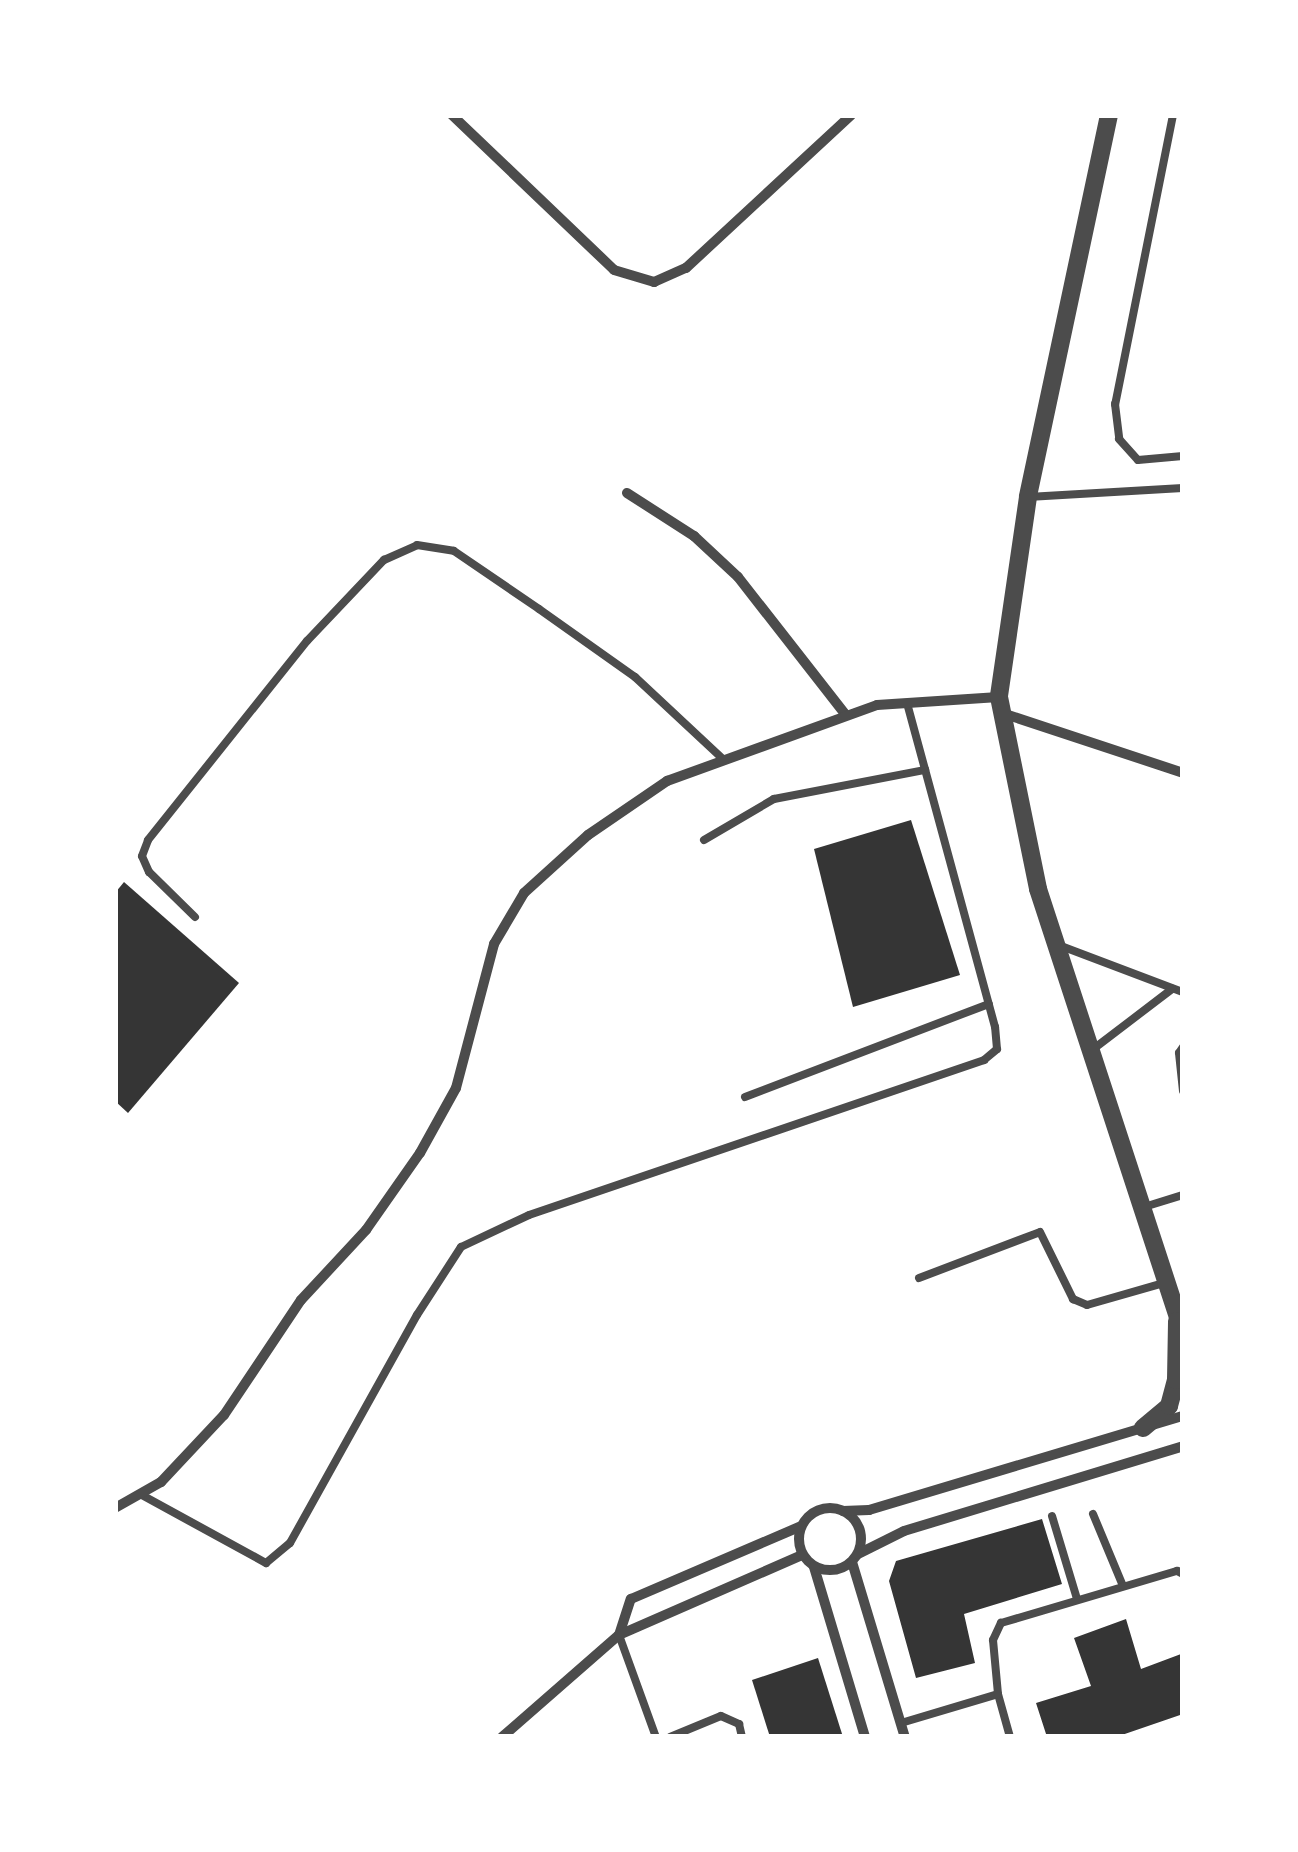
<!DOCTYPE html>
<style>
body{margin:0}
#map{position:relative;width:1298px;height:1852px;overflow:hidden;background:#fff;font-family:Commissioner,sans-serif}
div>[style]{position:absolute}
.building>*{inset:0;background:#353535}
.service>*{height:8px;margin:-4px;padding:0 4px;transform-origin:4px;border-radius:4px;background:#4c4c4c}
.minor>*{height:10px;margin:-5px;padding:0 5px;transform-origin:5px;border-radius:5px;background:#4c4c4c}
.minor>.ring{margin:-5px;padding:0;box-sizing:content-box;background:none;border:10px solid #4c4c4c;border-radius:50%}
.tertiary>*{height:18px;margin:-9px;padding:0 9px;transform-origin:9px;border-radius:9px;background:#4c4c4c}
span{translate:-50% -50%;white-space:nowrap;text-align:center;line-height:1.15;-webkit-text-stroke:8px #fff;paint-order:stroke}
.frame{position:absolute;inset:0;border:118px solid #fff;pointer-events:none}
</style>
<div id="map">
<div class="building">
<i style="clip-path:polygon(911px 820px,960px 975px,853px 1007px,814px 849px)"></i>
<i style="clip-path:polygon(124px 882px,239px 983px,128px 1113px,115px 1101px,115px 893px)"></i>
<i style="clip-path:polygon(1042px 1519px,1062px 1584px,964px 1614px,975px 1663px,916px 1678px,889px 1581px,896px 1561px)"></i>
<i style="clip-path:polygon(1126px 1619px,1141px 1669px,1181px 1654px,1183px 1714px,1116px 1737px,1047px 1737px,1036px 1703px,1091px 1686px,1074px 1638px)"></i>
<i style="clip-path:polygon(818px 1658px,843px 1737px,770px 1737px,752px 1680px)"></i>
</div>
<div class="service">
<i style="left:1173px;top:115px;width:295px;rotate:101.3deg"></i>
<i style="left:1115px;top:404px;width:35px;rotate:83deg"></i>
<i style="left:1119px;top:439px;width:28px;rotate:48deg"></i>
<i style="left:1138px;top:460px;width:45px;rotate:-5.1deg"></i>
<i style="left:1028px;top:497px;width:155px;rotate:-3.3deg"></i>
<i style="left:704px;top:840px;width:81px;rotate:-30.4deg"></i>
<i style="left:774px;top:799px;width:154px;rotate:-10.9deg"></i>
<i style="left:195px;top:917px;width:64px;rotate:-135.6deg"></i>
<i style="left:149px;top:872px;width:17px;rotate:-114deg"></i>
<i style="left:142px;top:856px;width:17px;rotate:-69deg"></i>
<i style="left:148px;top:840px;width:255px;rotate:-51.4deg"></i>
<i style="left:307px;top:641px;width:112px;rotate:-46.5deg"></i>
<i style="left:384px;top:560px;width:36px;rotate:-24deg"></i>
<i style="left:417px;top:545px;width:37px;rotate:9deg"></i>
<i style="left:454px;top:551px;width:103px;rotate:34.3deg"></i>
<i style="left:539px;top:609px;width:118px;rotate:35.3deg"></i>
<i style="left:635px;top:677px;width:120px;rotate:43deg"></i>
<i style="left:1061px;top:946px;width:130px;rotate:20.7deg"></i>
<i style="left:1183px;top:1047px;width:7px;rotate:124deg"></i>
<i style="left:1179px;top:1053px;width:38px;rotate:84deg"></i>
<i style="left:1092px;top:1050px;width:101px;rotate:-37.3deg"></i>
<i style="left:745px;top:1097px;width:261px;rotate:-20.9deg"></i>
<i style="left:1144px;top:1207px;width:41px;rotate:-17.1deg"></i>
<i style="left:919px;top:1278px;width:129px;rotate:-20.8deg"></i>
<i style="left:1040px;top:1232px;width:75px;rotate:63.8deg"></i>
<i style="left:1073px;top:1299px;width:15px;rotate:23deg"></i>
<i style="left:1087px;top:1305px;width:83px;rotate:-16deg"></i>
<i style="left:140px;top:1494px;width:144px;rotate:28.7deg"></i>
<i style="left:266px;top:1563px;width:31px;rotate:-40deg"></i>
<i style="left:290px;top:1543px;width:261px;rotate:-60.9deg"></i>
<i style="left:417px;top:1315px;width:81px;rotate:-57.1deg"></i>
<i style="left:461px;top:1247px;width:75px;rotate:-25.2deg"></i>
<i style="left:529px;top:1215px;width:481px;rotate:-18.8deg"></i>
<i style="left:984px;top:1060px;width:17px;rotate:-40deg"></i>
<i style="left:997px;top:1049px;width:22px;rotate:-95deg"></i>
<i style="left:995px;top:1027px;width:336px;rotate:-105.2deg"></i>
<i style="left:1093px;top:1514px;width:78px;rotate:67.4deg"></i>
<i style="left:1052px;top:1516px;width:87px;rotate:73.2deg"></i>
<i style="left:619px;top:1635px;width:109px;rotate:70.1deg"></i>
<i style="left:998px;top:1694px;width:45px;rotate:74.4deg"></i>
<i style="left:901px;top:1723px;width:101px;rotate:-16.6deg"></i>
<i style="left:998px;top:1694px;width:54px;rotate:-95.3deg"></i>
<i style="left:993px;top:1640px;width:19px;rotate:-65deg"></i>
<i style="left:1001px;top:1623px;width:184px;rotate:-16.5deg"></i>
<i style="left:1177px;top:1571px;width:7px;rotate:27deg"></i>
<i style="left:670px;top:1737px;width:55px;rotate:-22.4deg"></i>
<i style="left:721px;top:1716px;width:20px;rotate:24deg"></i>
<i style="left:739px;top:1724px;width:13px;rotate:77deg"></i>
</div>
<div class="minor">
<i style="left:452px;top:115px;width:224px;rotate:43.7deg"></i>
<i style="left:614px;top:270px;width:42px;rotate:16.7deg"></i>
<i style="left:654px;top:282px;width:35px;rotate:-24deg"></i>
<i style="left:686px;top:268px;width:225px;rotate:-42.8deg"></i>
<i style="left:627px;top:493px;width:80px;rotate:32.7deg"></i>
<i style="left:694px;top:536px;width:60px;rotate:43deg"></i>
<i style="left:738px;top:577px;width:175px;rotate:52deg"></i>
<i style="left:1002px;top:713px;width:191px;rotate:18.3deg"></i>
<i class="ring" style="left:799px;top:1508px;width:52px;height:52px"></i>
<i style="left:115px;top:1508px;width:53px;rotate:-29.5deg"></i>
<i style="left:161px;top:1482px;width:92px;rotate:-46.8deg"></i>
<i style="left:224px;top:1415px;width:138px;rotate:-56.2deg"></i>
<i style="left:301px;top:1300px;width:96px;rotate:-47.1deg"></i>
<i style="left:366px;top:1230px;width:94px;rotate:-55deg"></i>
<i style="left:420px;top:1153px;width:74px;rotate:-61deg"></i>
<i style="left:456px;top:1088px;width:149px;rotate:-75.2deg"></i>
<i style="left:494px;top:944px;width:59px;rotate:-59.5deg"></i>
<i style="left:524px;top:893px;width:86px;rotate:-42.2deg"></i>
<i style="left:588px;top:835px;width:96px;rotate:-34.4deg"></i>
<i style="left:667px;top:781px;width:223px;rotate:-19.9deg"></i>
<i style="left:877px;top:705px;width:122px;rotate:-3.8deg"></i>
<i style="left:843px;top:1511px;width:26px;rotate:-2deg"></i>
<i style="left:869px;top:1510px;width:328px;rotate:-16.7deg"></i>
<i style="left:858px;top:1554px;width:51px;rotate:-26.6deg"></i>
<i style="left:904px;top:1531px;width:292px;rotate:-16.9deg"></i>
<i style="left:852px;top:1562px;width:183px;rotate:73.2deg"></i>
<i style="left:814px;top:1567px;width:177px;rotate:73.3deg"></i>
<i style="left:619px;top:1635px;width:38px;rotate:-72deg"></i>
<i style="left:631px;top:1599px;width:185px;rotate:-23.2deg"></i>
<i style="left:502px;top:1737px;width:155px;rotate:-41.1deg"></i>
<i style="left:619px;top:1635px;width:200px;rotate:-23.6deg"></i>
</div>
<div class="tertiary">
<i style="left:1109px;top:115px;width:390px;rotate:102deg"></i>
<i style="left:1028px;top:497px;width:202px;rotate:98.3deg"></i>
<i style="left:999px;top:697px;width:196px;rotate:78.5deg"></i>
<i style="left:1038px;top:889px;width:466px;rotate:71.9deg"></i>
<i style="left:1143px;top:1428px;width:34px;rotate:-40deg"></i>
<i style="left:1169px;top:1406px;width:27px;rotate:-75deg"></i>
<i style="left:1176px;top:1380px;width:59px;rotate:-89deg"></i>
</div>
<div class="frame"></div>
</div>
